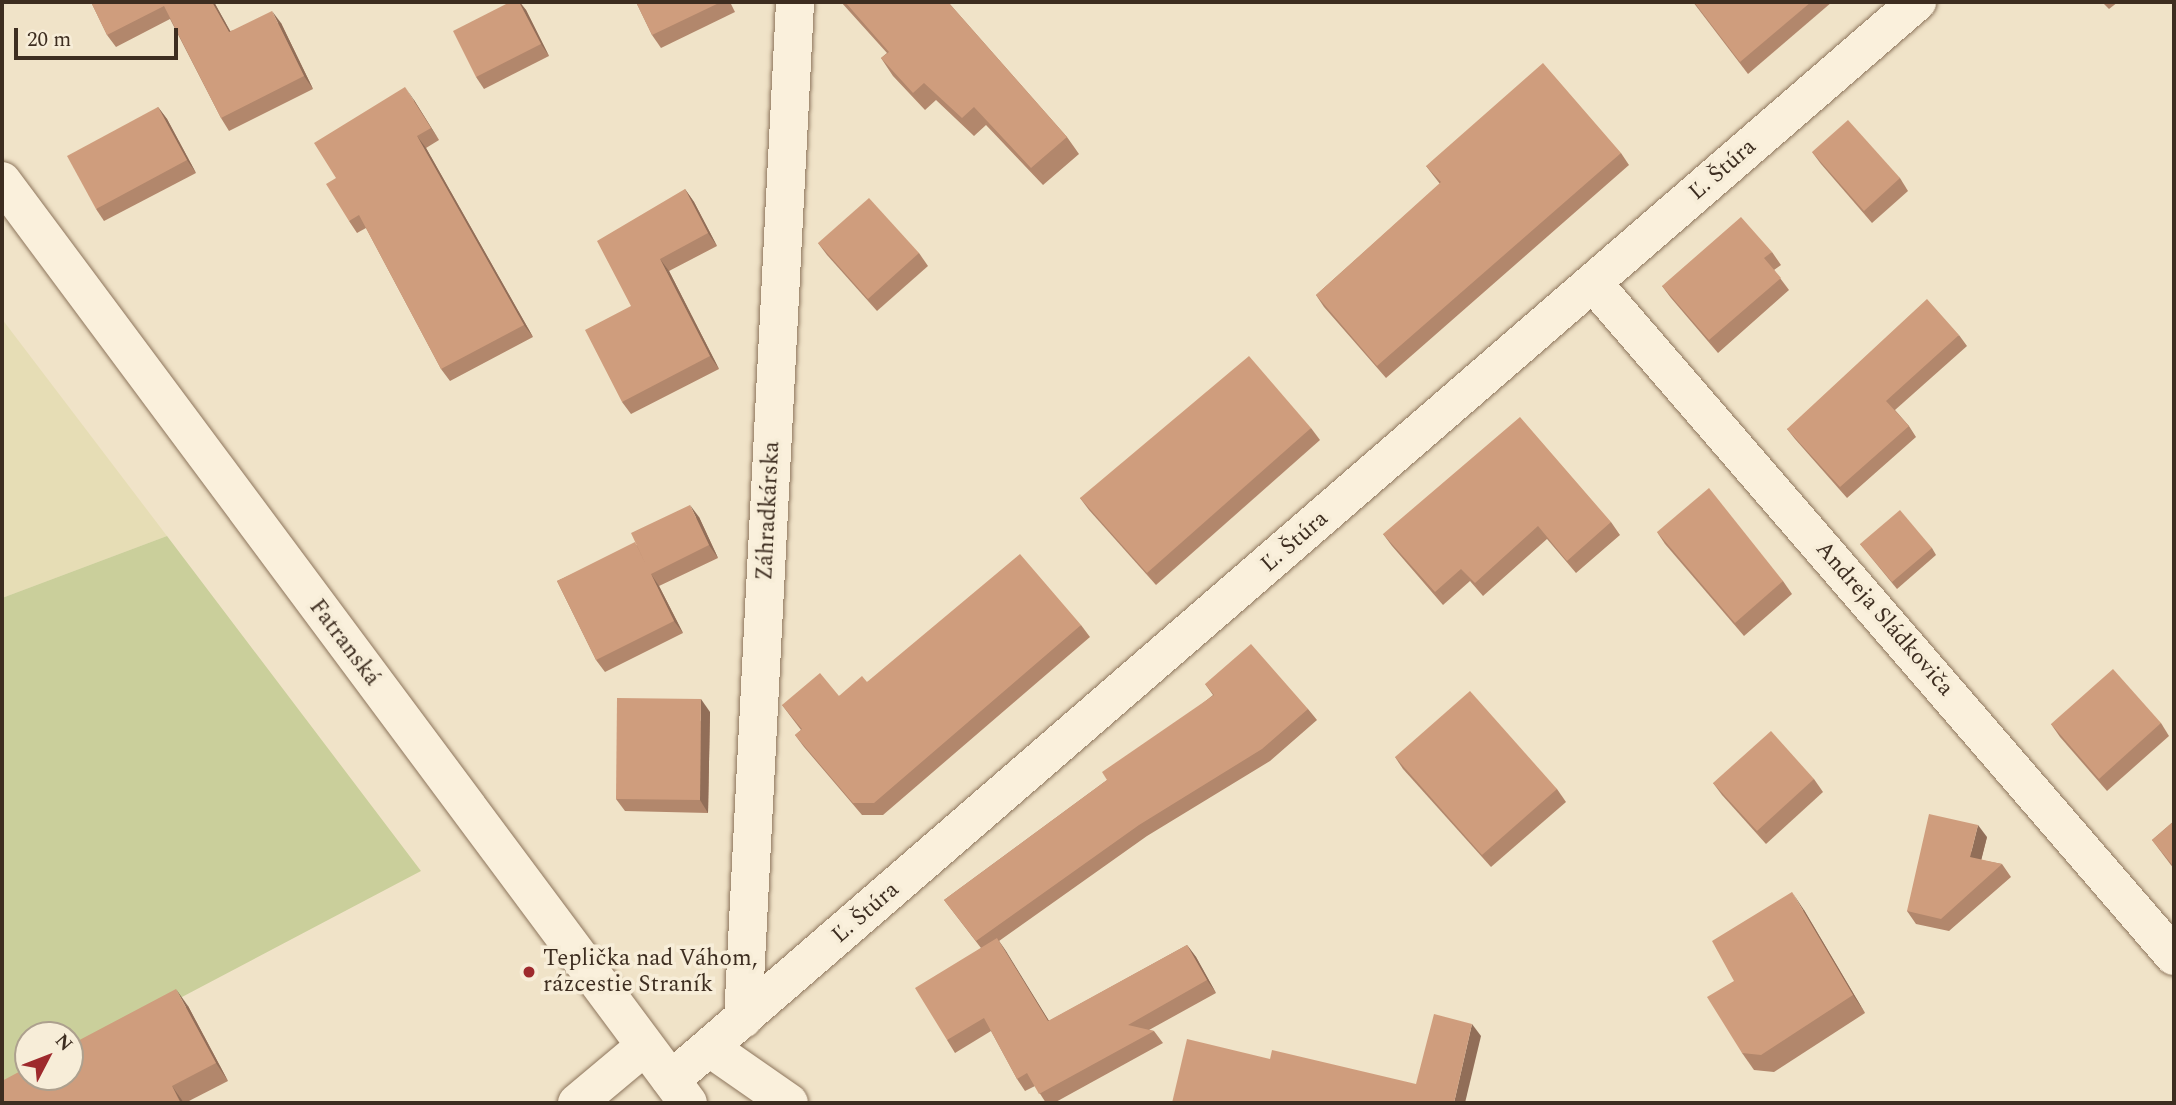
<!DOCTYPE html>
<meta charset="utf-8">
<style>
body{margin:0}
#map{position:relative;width:2176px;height:1105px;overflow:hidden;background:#f0e3c8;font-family:Spectral,serif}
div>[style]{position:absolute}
.farmland>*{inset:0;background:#e6ddb5}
.green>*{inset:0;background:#cacf9b}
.roads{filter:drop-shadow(0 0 2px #8d755c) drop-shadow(0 0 2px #8d755c)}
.minor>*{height:38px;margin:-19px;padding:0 19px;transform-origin:19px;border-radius:19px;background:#faf0dc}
.secondary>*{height:38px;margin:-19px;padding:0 19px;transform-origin:19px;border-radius:19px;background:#faf0dc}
.wall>*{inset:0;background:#b2876c}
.shaded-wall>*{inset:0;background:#916e58}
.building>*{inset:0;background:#cf9d7d}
.dots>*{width:19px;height:19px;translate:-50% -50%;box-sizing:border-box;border:4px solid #f7edd8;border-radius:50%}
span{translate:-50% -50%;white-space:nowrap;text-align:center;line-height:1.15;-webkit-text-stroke:7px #f7edd8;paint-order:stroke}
.street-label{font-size:23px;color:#3d2d20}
.poi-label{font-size:23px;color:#3d2d20}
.left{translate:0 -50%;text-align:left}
.frame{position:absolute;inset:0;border:4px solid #3d2d20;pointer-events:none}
.north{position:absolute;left:14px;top:1021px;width:70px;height:70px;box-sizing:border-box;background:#f7edd8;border:2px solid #ada08e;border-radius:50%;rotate:48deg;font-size:19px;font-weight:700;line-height:28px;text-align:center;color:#3d2d20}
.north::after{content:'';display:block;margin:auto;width:24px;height:32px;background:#9e2a2d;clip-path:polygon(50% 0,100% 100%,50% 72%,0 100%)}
.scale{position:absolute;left:14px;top:28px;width:164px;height:32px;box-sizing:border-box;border:4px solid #3d2d20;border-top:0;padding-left:9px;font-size:21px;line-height:24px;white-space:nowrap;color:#3d2d20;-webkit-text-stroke:5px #f7edd8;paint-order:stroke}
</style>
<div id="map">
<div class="farmland">
<i style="clip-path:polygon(2px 319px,167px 536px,2px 598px)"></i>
</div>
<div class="green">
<i style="clip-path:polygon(167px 536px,421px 871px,70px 1056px,70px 1035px,28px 1035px,28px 1077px,2px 1092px,2px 598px)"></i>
</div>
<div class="roads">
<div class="minor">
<i style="left:1593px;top:283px;width:889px;rotate:49.2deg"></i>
<i style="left:743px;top:1019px;width:1018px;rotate:-87.07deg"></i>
<i style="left:710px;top:1048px;width:96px;rotate:34.8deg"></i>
<i style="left:671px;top:1080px;width:1648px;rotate:-40.87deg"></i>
<i style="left:577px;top:1103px;width:87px;rotate:-39.9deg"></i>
</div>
<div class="secondary">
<i style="left:2px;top:181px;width:1149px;rotate:53.35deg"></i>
</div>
</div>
<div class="wall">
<i style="clip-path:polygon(91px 2px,214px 2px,230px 31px,281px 23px,313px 89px,229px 131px,221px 118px,170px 19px,116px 47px,107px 35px)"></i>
<i style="clip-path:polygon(510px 2px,520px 2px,526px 10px,549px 56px,484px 89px,476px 77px)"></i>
<i style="clip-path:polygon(636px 2px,730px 2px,735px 12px,661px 48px,652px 35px)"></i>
<i style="clip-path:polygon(841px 2px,948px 2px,1067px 137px,1079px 154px,1043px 185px,986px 125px,974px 136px,936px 100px,925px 110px,893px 76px,881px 58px,887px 53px)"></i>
<i style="clip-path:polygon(1693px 2px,1832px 2px,1748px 74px)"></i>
<i style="clip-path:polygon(2102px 2px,2118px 2px,2109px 9px)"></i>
<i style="clip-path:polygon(414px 100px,439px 140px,426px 148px,533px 337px,450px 381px,441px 369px,366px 228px,357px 233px,349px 221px)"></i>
<i style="clip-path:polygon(158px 107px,167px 119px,196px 173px,104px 221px,96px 209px)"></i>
<i style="clip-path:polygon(1812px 152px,1900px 178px,1908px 191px,1872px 223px,1821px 164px)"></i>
<i style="clip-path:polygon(1621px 153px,1629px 165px,1386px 378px,1324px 307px,1316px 295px,1440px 184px,1426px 166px)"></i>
<i style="clip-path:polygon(685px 189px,694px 202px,717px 246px,669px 271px,719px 369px,631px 414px,622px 402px,631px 306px)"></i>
<i style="clip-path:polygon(818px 243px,919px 253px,928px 266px,877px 311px,827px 255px)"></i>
<i style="clip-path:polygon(1772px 252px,1781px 265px,1774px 270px,1789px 290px,1718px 353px,1671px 298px,1662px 286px)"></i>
<i style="clip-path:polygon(1959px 335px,1967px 346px,1895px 410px,1909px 426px,1916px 437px,1847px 498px,1795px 439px,1787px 429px)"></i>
<i style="clip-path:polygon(1311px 428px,1320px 440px,1156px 585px,1089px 510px,1080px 498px)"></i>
<i style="clip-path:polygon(699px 517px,718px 558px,659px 586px,683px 633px,605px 672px,596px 660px,557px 581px)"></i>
<i style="clip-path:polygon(1611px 522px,1620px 535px,1576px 573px,1547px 539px,1483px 596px,1470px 581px,1443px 605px,1392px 546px,1383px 534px)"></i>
<i style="clip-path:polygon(1657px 532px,1783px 581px,1792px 594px,1744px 636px,1665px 544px)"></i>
<i style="clip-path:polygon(1860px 544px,1932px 548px,1936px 555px,1897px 589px)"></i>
<i style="clip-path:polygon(1081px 625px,1090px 637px,883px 815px,862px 815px,804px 747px,795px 735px,801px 730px,782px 705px,839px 696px,867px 682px)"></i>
<i style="clip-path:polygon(1205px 684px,1308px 709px,1317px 720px,1270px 761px,1147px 836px,999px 941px,1049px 1021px,1187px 945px,1196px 957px,1216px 993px,1149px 1030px,1154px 1031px,1163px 1043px,1054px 1103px,1046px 1103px,1035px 1086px,1025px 1091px,1017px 1079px,991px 1031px,955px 1053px,947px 1040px,981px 948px,944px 900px,1107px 780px,1213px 695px)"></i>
<i style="clip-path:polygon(710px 712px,708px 813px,625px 811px,616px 799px)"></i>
<i style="clip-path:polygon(2161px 723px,2169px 736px,2107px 791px,2060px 737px,2051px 724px)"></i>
<i style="clip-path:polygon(1395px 757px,1557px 789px,1566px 802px,1491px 867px,1403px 769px)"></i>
<i style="clip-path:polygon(1814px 779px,1823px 792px,1766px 844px,1722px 795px,1713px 783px)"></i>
<i style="clip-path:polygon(2174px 821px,2174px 869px,2152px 840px)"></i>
<i style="clip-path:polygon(1987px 837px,1981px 860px,2002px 864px,2011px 877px,1949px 931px,1916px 924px,1907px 911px)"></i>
<i style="clip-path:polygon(1804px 910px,1865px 1013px,1774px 1072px,1754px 1070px,1742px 1053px,1734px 981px)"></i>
<i style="clip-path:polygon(188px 1006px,228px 1081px,185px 1103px,2px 1103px)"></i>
</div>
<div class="shaded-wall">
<i style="clip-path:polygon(212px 2px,214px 2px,238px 45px,229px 32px)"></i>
<i style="clip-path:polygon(519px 2px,526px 10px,549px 56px,541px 44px)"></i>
<i style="clip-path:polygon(272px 11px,281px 23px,313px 89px,304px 76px)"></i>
<i style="clip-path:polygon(405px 87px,414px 100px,439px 140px,431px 128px)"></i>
<i style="clip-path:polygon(158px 107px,167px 119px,196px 173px,187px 160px)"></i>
<i style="clip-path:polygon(417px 136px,426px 148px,533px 337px,524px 325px)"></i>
<i style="clip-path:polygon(685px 189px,694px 202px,717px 246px,708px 233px)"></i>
<i style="clip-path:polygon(660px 259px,669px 271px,719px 369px,710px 356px)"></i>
<i style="clip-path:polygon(690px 505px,699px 517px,718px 558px,709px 545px)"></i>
<i style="clip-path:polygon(651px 574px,659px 586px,683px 633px,674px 621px)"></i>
<i style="clip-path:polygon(701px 699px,710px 712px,708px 813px,700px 800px)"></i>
<i style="clip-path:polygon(1978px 825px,1987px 837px,1979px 869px,1970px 857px)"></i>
<i style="clip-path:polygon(1792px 892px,1804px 910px,1865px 1013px,1853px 995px)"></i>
<i style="clip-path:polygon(997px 938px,1006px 951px,1057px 1034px,1048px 1021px)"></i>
<i style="clip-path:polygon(1187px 945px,1196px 957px,1216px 993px,1207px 980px)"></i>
<i style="clip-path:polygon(176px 989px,188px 1006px,228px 1081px,216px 1063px)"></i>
<i style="clip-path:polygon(1472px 1024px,1481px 1036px,1465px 1103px,1454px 1103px)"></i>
<i style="clip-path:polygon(172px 1086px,184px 1103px,181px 1103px)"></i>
</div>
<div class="building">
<i style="clip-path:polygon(91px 2px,212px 2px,229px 32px,272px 11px,304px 76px,221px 118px,164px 6px,107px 35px)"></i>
<i style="clip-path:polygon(510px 2px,519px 2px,541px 44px,476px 77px,453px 31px)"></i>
<i style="clip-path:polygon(636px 2px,721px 2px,652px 35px)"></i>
<i style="clip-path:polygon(845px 2px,948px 2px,1067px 137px,1031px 168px,974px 107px,962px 118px,924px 83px,913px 93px,881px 58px,889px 52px)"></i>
<i style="clip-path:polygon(1694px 2px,1811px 2px,1740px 62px)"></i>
<i style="clip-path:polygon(1543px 63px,1621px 153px,1377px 366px,1316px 295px,1441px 182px,1426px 166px)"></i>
<i style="clip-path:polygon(405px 87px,431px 128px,417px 136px,524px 325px,441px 369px,359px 215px,349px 221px,326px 184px,336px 178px,314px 143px)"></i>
<i style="clip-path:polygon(158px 107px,187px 160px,96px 209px,67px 156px)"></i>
<i style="clip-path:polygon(1848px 120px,1900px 178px,1864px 211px,1812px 152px)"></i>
<i style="clip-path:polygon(685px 189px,708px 233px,660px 259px,710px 356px,622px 402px,585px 330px,631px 306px,597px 241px)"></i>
<i style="clip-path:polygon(869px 198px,919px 253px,868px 299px,818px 243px)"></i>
<i style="clip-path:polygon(1741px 217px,1772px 252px,1764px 258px,1781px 278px,1709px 340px,1662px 286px)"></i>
<i style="clip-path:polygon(1927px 299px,1959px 335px,1886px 401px,1909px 426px,1840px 487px,1787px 429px)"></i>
<i style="clip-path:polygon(1249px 356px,1311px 428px,1147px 573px,1080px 498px)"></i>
<i style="clip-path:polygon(1520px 417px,1611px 522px,1567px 561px,1538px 526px,1475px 583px,1461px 569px,1435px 592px,1383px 534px)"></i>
<i style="clip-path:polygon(1709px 488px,1783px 581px,1735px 623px,1657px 532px)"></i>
<i style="clip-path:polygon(690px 505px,709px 545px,651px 574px,674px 621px,596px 660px,557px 581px,635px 542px,646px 565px,631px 533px)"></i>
<i style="clip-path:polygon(1900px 510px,1932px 548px,1892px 582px,1860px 544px)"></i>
<i style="clip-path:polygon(1020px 554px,1081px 625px,874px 803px,853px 803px,795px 735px,802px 729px,782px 705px,820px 673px,839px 696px,862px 676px,867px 682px)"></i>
<i style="clip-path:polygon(1251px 644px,1308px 709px,1262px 749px,1139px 825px,976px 941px,944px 900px,1107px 780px,1102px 772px,1214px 695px,1205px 684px)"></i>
<i style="clip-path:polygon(2113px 669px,2161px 723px,2099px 779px,2051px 724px)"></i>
<i style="clip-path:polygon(1470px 691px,1557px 789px,1482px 855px,1395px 757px)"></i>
<i style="clip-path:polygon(617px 698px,701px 699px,700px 800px,616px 799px)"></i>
<i style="clip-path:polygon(1771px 731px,1814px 779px,1757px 831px,1713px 783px)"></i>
<i style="clip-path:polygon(1929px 814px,1978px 825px,1970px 857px,2002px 864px,1941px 919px,1907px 911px)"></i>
<i style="clip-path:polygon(2174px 821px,2174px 867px,2152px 840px)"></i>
<i style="clip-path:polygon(1792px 892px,1853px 995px,1761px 1055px,1742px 1053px,1707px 997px,1734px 981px,1712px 941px)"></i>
<i style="clip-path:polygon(997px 938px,1048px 1021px,1187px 945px,1207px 980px,1128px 1025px,1154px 1031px,1039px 1094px,1027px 1073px,1017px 1079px,984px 1018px,947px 1040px,915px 988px)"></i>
<i style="clip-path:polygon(176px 989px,216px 1063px,172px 1086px,180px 1102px,177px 1103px,2px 1103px,2px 1081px,28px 1067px,28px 1077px,70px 1077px,70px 1045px)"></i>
<i style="clip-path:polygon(1434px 1014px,1472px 1024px,1454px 1103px,1172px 1103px,1187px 1039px,1270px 1059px,1272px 1050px,1416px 1084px)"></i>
</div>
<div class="dots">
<i style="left:529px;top:972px;background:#9e2a2d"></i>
</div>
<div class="street-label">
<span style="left:1723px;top:170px;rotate:-41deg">Ľ. Štúra</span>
<span style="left:769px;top:511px;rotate:-87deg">Záhradkárska</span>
<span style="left:1295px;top:542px;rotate:-41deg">Ľ. Štúra</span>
<span style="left:1884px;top:619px;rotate:49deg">Andreja Sládkoviča</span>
<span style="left:344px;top:643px;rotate:53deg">Fatranská</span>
<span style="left:866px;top:913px;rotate:-41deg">Ľ. Štúra</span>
</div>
<div class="poi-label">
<span class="left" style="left:543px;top:972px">Teplička nad Váhom,<br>rázcestie Straník</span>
</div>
<div class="frame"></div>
<div class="north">N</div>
<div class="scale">20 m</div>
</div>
